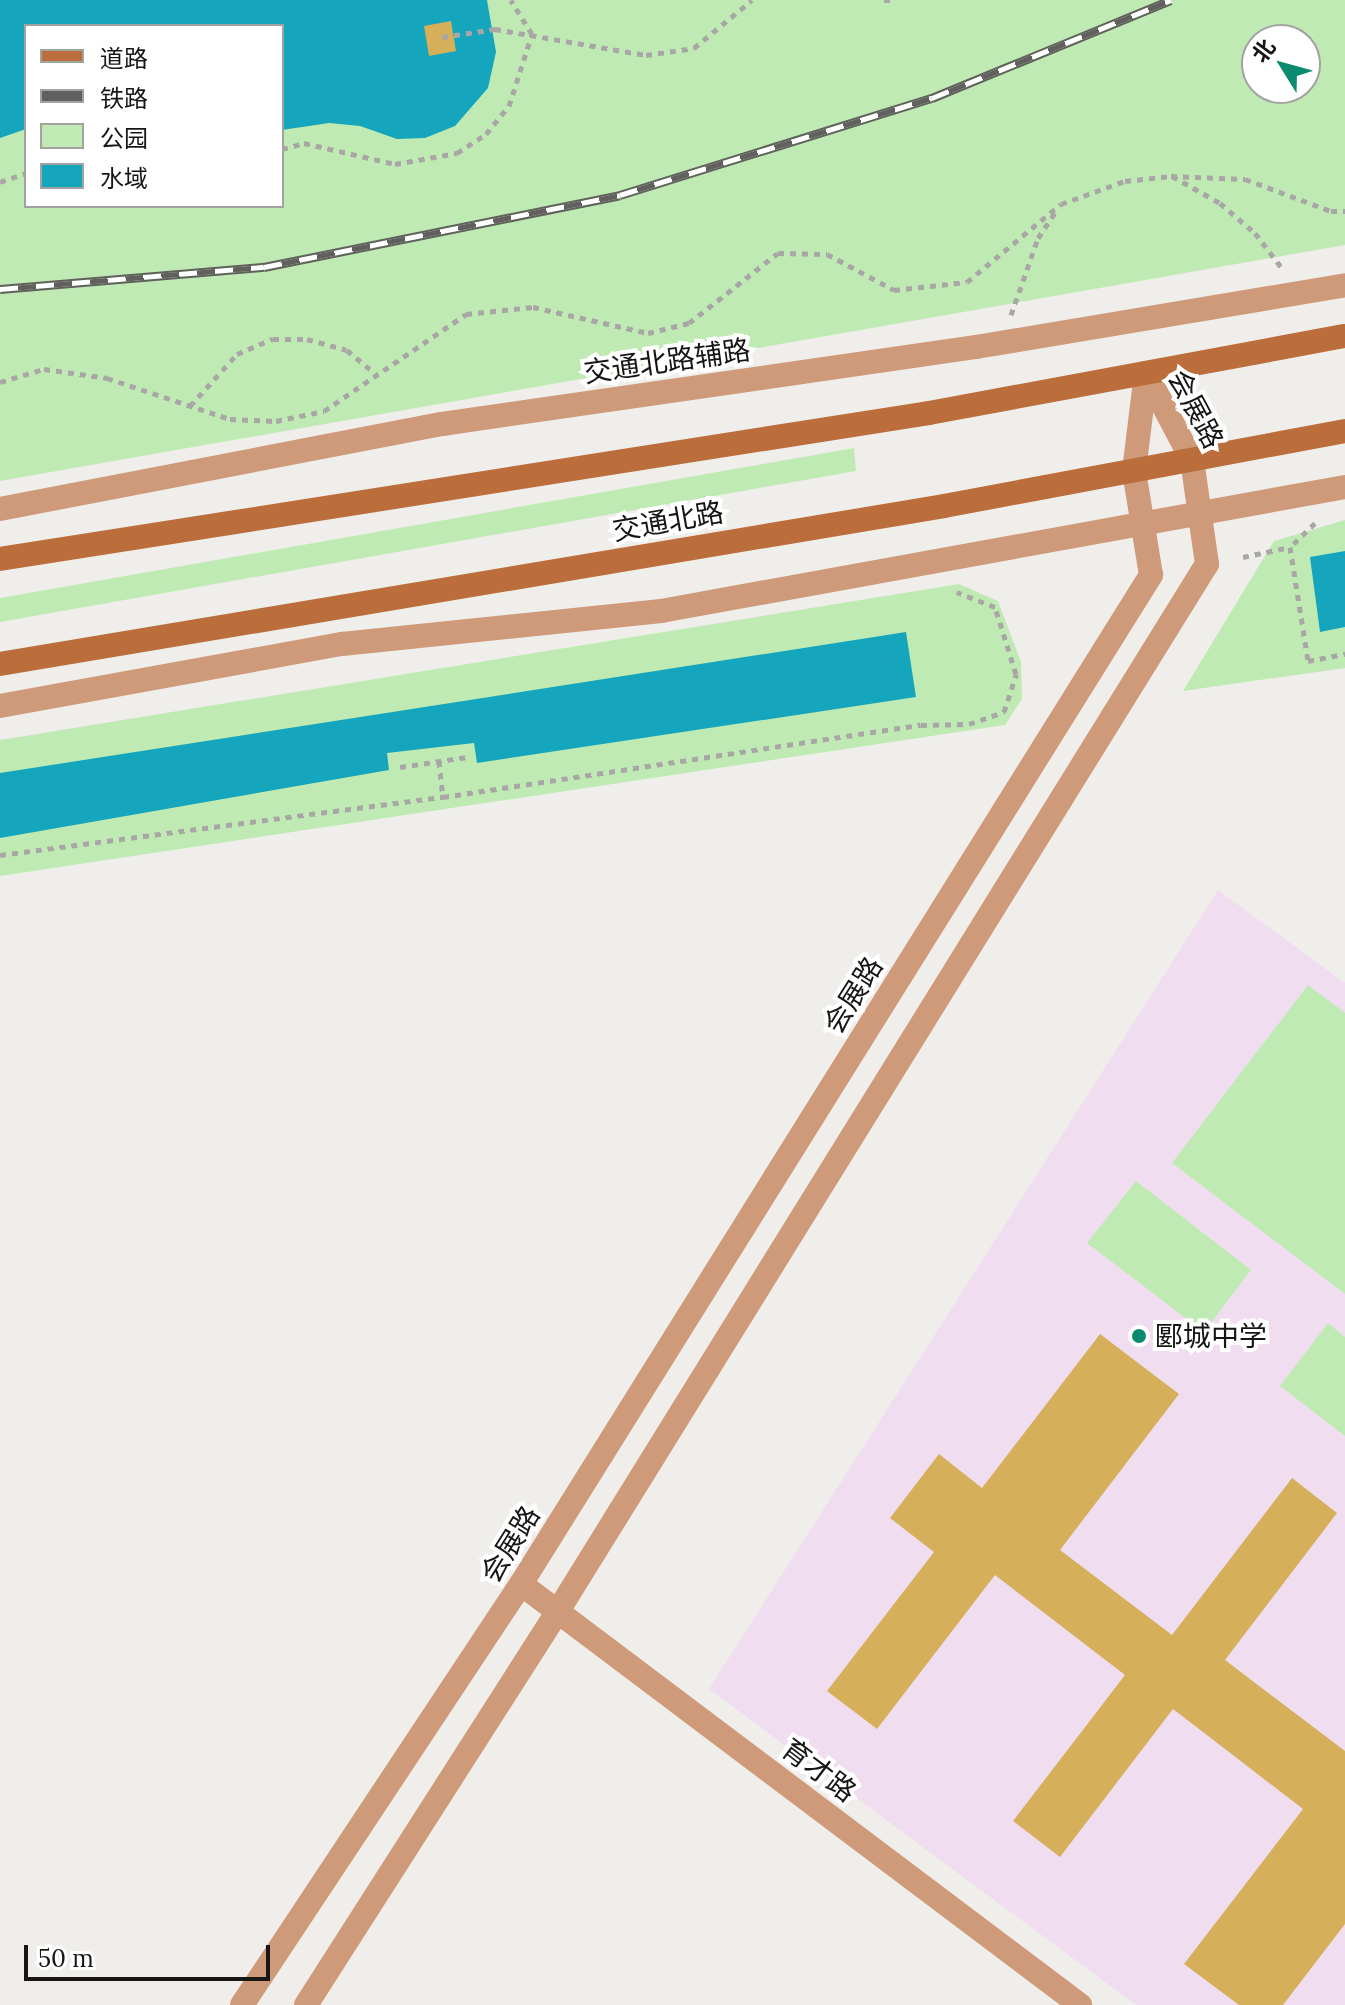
<!DOCTYPE html>
<meta charset="utf-8">
<style>
body{margin:0}
#map{position:relative;width:1345px;height:2005px;overflow:hidden;background:#f0eeeb;font-family:Lora,"Noto Sans SC",serif}
div>[style]{position:absolute}
.education>*{inset:0;background:#f0def0}
.green>*{inset:0;background:#c0eab3}
.water>*{inset:0;background:#15a5bd}
.building>*{inset:0;background:#d5af5a}
.path>*{height:5px;margin-top:-2.5px;transform-origin:0;background:repeating-linear-gradient(90deg,#a9a7a5 0 6px,transparent 0 12px)}
.minor>*{height:24px;margin:-12px;padding:0 12px;transform-origin:12px;border-radius:12px;background:#cf9a7a}
.tertiary>*{height:24px;margin:-12px;padding:0 12px;transform-origin:12px;border-radius:12px;background:#cf9a7a}
.secondary>*{height:24px;margin:-12px;padding:0 12px;transform-origin:12px;border-radius:12px;background:#bb6e3c}
.rail>*{height:9px;margin-top:-4.5px;transform-origin:0;background:repeating-linear-gradient(90deg,#fff 0 18px,#61605e 0 36px);box-sizing:border-box;border-block:2px solid #61605e}
.dots>*{width:22px;height:22px;translate:-50% -50%;box-sizing:border-box;border:4px solid #fff;border-radius:50%}
span{translate:-50% -50%;white-space:nowrap;text-align:center;line-height:1.15;-webkit-text-stroke:8px #fff;paint-order:stroke}
.street-label{font-size:28px;color:#171615}
.poi-label{font-size:28px;color:#171615}
.left{translate:0 -50%;text-align:left}
.legend{position:absolute;left:24px;top:24px;width:260px;height:184px;box-sizing:border-box;background:#fff;border:2px solid #a2a2a1;margin:0;padding:10px 14px;list-style:none;font-size:24px;color:#171615}
.legend li{display:flex;align-items:center;gap:16px;height:40px}
.legend b{width:40px;border:2px solid #a2a2a1}
.north{position:absolute;left:1241px;top:24px;width:80px;height:80px;box-sizing:border-box;background:#fff;border:2px solid #a2a2a1;border-radius:50%;rotate:307deg;font-size:22px;font-weight:700;line-height:32px;text-align:center;color:#171615}
.north::after{content:'';display:block;margin:auto;width:28px;height:36px;background:#098b70;clip-path:polygon(50% 0,100% 100%,50% 72%,0 100%)}
.scale{position:absolute;left:24px;top:1945px;width:246px;height:36px;box-sizing:border-box;border:4px solid #171615;border-top:0;padding-left:10px;font-size:24px;line-height:28px;white-space:nowrap;color:#171615;-webkit-text-stroke:6px #fff;paint-order:stroke}
</style>
<div id="map">
<div class="education">
<i style="clip-path:polygon(1218px 890px,1345px 983px,1345px 2005px,1136px 2005px,709px 1689px)"></i>
</div>
<div class="green">
<i style="clip-path:polygon(evenodd,0 0,1345px 0,1345px 245px,0 481px,0 0,26px 26px,282px 26px,282px 206px,26px 206px,26px 26px,0 0,1257px 40px,1305px 40px,1305px 88px,1257px 88px,1257px 40px)"></i>
<i style="clip-path:polygon(854px 448px,856px 471px,0 622px,0 598px)"></i>
<i style="clip-path:polygon(1345px 520px,1345px 668px,1183px 691px,1274px 541px)"></i>
<i style="clip-path:polygon(959px 584px,998px 601px,1021px 662px,1022px 699px,1005px 725px,0 876px,0 740px)"></i>
<i style="clip-path:polygon(1308px 985px,1345px 1013px,1345px 1294px,1172px 1163px)"></i>
<i style="clip-path:polygon(1136px 1181px,1251px 1270px,1204px 1332px,1087px 1243px)"></i>
<i style="clip-path:polygon(1328px 1323px,1345px 1337px,1345px 1436px,1280px 1386px)"></i>
</div>
<div class="water">
<i style="clip-path:polygon(0 0,487px 0,496px 52px,488px 88px,455px 126px,425px 138px,397px 139px,360px 126px,329px 123px,282px 130px,282px 26px,26px 26px,26px 129px,0 138px)"></i>
<i style="clip-path:polygon(1345px 551px,1345px 627px,1320px 632px,1310px 557px)"></i>
<i style="clip-path:polygon(906px 632px,916px 697px,477px 763px,474px 743px,387px 753px,389px 770px,0 838px,0 773px)"></i>
</div>
<div class="building">
<i style="clip-path:polygon(451px 21px,456px 51px,429px 56px,424px 26px)"></i>
<i style="clip-path:polygon(1100px 1334px,1179px 1394px,1060px 1550px,1172px 1635px,1292px 1478px,1337px 1513px,1225px 1660px,1345px 1751px,1345px 1924px,1283px 2005px,1239px 2005px,1184px 1964px,1303px 1809px,1173px 1709px,1060px 1857px,1013px 1821px,1125px 1675px,995px 1575px,877px 1729px,827px 1691px,934px 1552px,890px 1518px,939px 1454px,982px 1488px)"></i>
</div>
<div class="path">
<i style="left:884px;top:0;width:11px"></i>
<i style="left:442px;top:37px;width:54px;rotate:-8.6deg"></i>
<i style="left:495px;top:29px;width:153px;rotate:9.8deg"></i>
<i style="left:646px;top:55px;width:49px;rotate:-8.3deg"></i>
<i style="left:694px;top:48px;width:75px;rotate:-39.6deg"></i>
<i style="left:282px;top:149px;width:23px;rotate:-15deg"></i>
<i style="left:304px;top:143px;width:93px;rotate:13deg"></i>
<i style="left:395px;top:164px;width:63px;rotate:-10.1deg"></i>
<i style="left:457px;top:153px;width:35px;rotate:-33deg"></i>
<i style="left:486px;top:134px;width:36px;rotate:-51deg"></i>
<i style="left:509px;top:106px;width:76px;rotate:-72.3deg"></i>
<i style="left:532px;top:34px;width:40px;rotate:-122deg"></i>
<i style="left:1172px;top:176px;width:55px;rotate:29.4deg"></i>
<i style="left:1220px;top:203px;width:46px;rotate:40.6deg"></i>
<i style="left:1255px;top:233px;width:44px;rotate:52.4deg"></i>
<i style="left:0;top:182px;width:28px;rotate:-19deg"></i>
<i style="left:1011px;top:315px;width:82px;rotate:-70.7deg"></i>
<i style="left:1038px;top:238px;width:32px;rotate:-56deg"></i>
<i style="left:0;top:382px;width:46px;rotate:-16.5deg"></i>
<i style="left:44px;top:369px;width:64px;rotate:8.1deg"></i>
<i style="left:107px;top:378px;width:130px;rotate:18.4deg"></i>
<i style="left:230px;top:419px;width:46px;rotate:2.5deg"></i>
<i style="left:276px;top:421px;width:49px;rotate:-11.8deg"></i>
<i style="left:324px;top:411px;width:172px;rotate:-34.3deg"></i>
<i style="left:466px;top:314px;width:67px;rotate:-6deg"></i>
<i style="left:533px;top:307px;width:118px;rotate:12.7deg"></i>
<i style="left:648px;top:333px;width:42px;rotate:-13.7deg"></i>
<i style="left:689px;top:323px;width:113px;rotate:-38.2deg"></i>
<i style="left:778px;top:253px;width:49px;rotate:1.2deg"></i>
<i style="left:827px;top:254px;width:76px;rotate:28.2deg"></i>
<i style="left:894px;top:290px;width:73px;rotate:-6.3deg"></i>
<i style="left:967px;top:282px;width:122px;rotate:-39.7deg"></i>
<i style="left:1061px;top:204px;width:68px;rotate:-19.8deg"></i>
<i style="left:1125px;top:181px;width:46px;rotate:-6.2deg"></i>
<i style="left:1171px;top:176px;width:74px;rotate:2.3deg"></i>
<i style="left:1245px;top:179px;width:92px;rotate:20.4deg"></i>
<i style="left:1331px;top:211px;width:14px"></i>
<i style="left:190px;top:406px;width:70px;rotate:-47.9deg"></i>
<i style="left:237px;top:354px;width:39px;rotate:-23deg"></i>
<i style="left:273px;top:339px;width:34px"></i>
<i style="left:307px;top:339px;width:41px;rotate:15.4deg"></i>
<i style="left:347px;top:350px;width:38px;rotate:40deg"></i>
<i style="left:1315px;top:523px;width:35px;rotate:136deg"></i>
<i style="left:1290px;top:547px;width:115px;rotate:81deg"></i>
<i style="left:1308px;top:661px;width:38px;rotate:-11deg"></i>
<i style="left:1243px;top:557px;width:48px;rotate:-12deg"></i>
<i style="left:439px;top:761px;width:36px;rotate:84deg"></i>
<i style="left:400px;top:767px;width:68px;rotate:-8.5deg"></i>
<i style="left:0;top:855px;width:447px;rotate:-7.5deg"></i>
<i style="left:443px;top:797px;width:483px;rotate:-8.6deg"></i>
<i style="left:921px;top:725px;width:48px;rotate:-1.2deg"></i>
<i style="left:969px;top:724px;width:37px;rotate:-19deg"></i>
<i style="left:1004px;top:712px;width:40px;rotate:-72deg"></i>
<i style="left:1016px;top:674px;width:70px;rotate:-107.4deg"></i>
<i style="left:995px;top:607px;width:41px;rotate:-158.5deg"></i>
</div>
<div class="minor">
<i style="left:0;top:509px;width:450px;rotate:-10.9deg"></i>
<i style="left:442px;top:424px;width:540px;rotate:-8.21deg"></i>
<i style="left:976px;top:347px;width:374px;rotate:-9.5deg"></i>
<i style="left:0;top:706px;width:348px;rotate:-10.3deg"></i>
<i style="left:342px;top:644px;width:321px;rotate:-5.9deg"></i>
<i style="left:661px;top:611px;width:695px;rotate:-10.28deg"></i>
</div>
<div class="tertiary">
<i style="left:521px;top:1584px;width:700px;rotate:36.98deg"></i>
<i style="left:242px;top:2005px;width:505px;rotate:-56.47deg"></i>
<i style="left:521px;top:1584px;width:1190px;rotate:-58.02deg"></i>
<i style="left:1151px;top:575px;width:105px;rotate:-99.3deg"></i>
<i style="left:1134px;top:471px;width:99px;rotate:-83deg"></i>
<i style="left:306px;top:2005px;width:468px;rotate:-57.4deg"></i>
<i style="left:558px;top:1611px;width:1232px;rotate:-58.21deg"></i>
<i style="left:1207px;top:564px;width:105px;rotate:-98.2deg"></i>
<i style="left:1192px;top:460px;width:98px;rotate:-117.9deg"></i>
</div>
<div class="secondary">
<i style="left:0;top:559px;width:940px;rotate:-8.93deg"></i>
<i style="left:929px;top:413px;width:423px;rotate:-10.5deg"></i>
<i style="left:0;top:664px;width:957px;rotate:-9.5deg"></i>
<i style="left:944px;top:506px;width:408px;rotate:-10.6deg"></i>
</div>
<div class="rail">
<i style="left:0;top:289px;width:265px;rotate:-4.8deg"></i>
<i style="left:264px;top:267px;width:363px;rotate:-11.4deg"></i>
<i style="left:620px;top:195px;width:327px;rotate:-17.3deg"></i>
<i style="left:932px;top:98px;width:258px;rotate:-22.3deg"></i>
</div>
<div class="dots">
<i style="left:1139px;top:1336px;background:#098b70"></i>
</div>
<div class="street-label">
<span style="left:667px;top:361px;rotate:-8deg">交通北路辅路</span>
<span style="left:1196px;top:409px;rotate:62deg">会展路</span>
<span style="left:668px;top:521px;rotate:-10deg">交通北路</span>
<span style="left:853px;top:995px;rotate:-58deg">会展路</span>
<span style="left:510px;top:1544px;rotate:-58deg">会展路</span>
<span style="left:819px;top:1770px;rotate:37deg">育才路</span>
</div>
<div class="poi-label">
<span class="left" style="left:1155px;top:1336px">郾城中学</span>
</div>
<ul class="legend">
<li><b style="height:10px;background:#bb6e3c"></b>道路</li>
<li><b style="height:10px;background:#61605e"></b>铁路</li>
<li><b style="height:22px;background:#c0eab3"></b>公园</li>
<li><b style="height:22px;background:#15a5bd"></b>水域</li>
</ul>
<div class="north">北</div>
<div class="scale">50 m</div>
</div>
